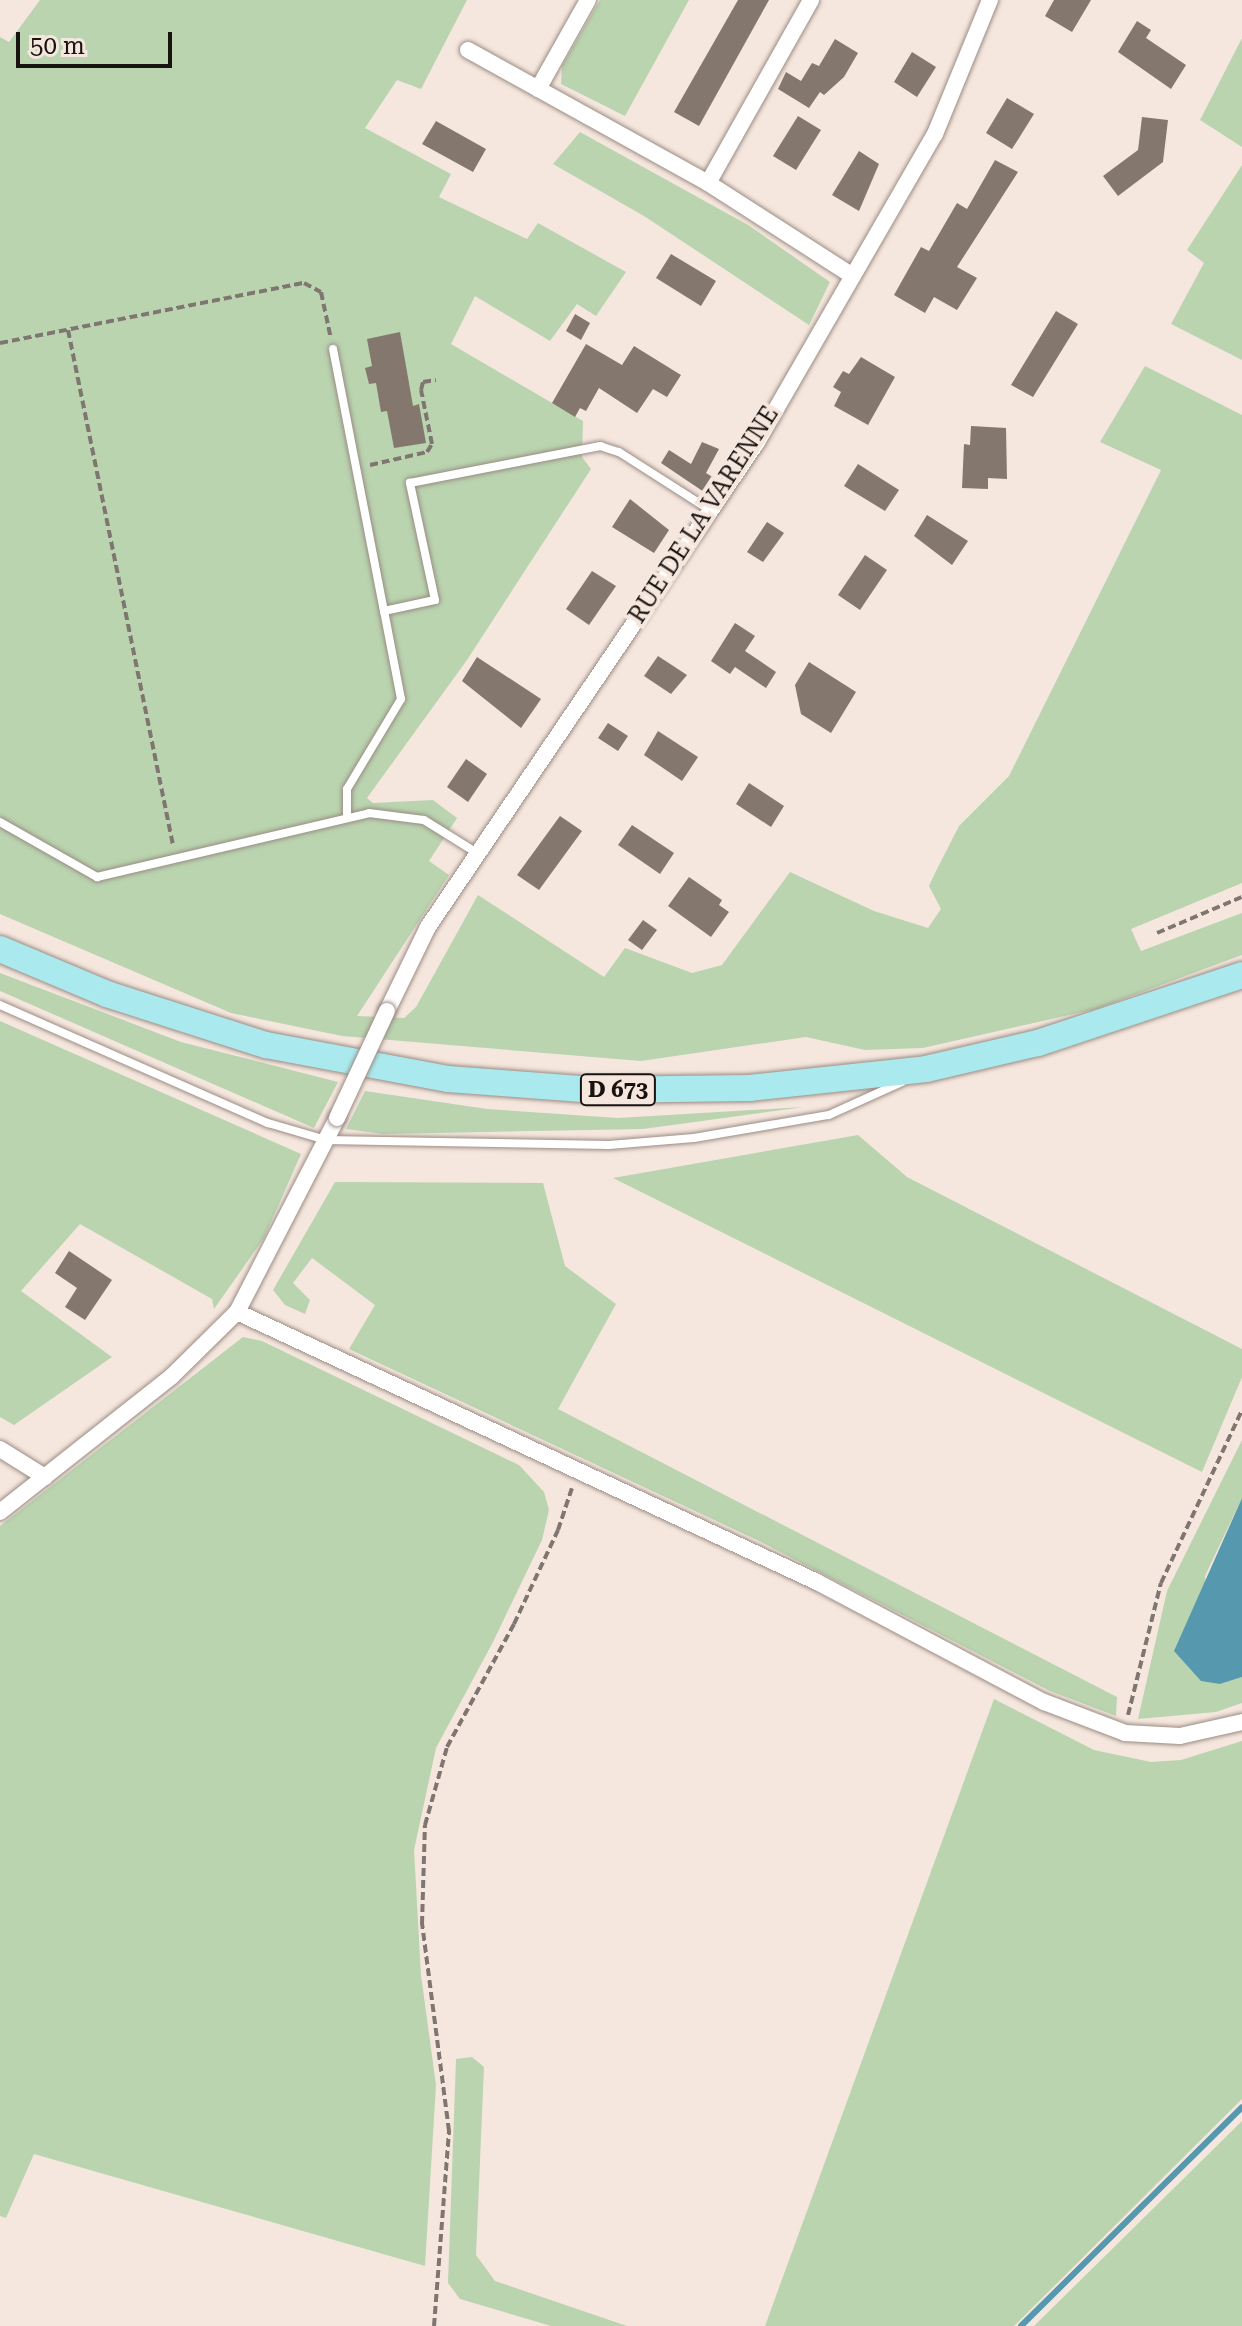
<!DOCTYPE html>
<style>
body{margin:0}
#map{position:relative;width:1242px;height:2326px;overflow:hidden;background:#f6e7de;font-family:"Roboto Serif",serif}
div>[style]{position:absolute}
.green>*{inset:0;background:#b9d4af}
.water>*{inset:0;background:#5698ae}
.stream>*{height:6px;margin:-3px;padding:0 3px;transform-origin:3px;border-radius:3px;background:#5698ae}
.building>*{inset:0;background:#84776e}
.path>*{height:4px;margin-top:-2px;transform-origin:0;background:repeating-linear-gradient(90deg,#807671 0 8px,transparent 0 12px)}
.roads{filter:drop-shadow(0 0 2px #9a8c84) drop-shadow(0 0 2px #9a8c84)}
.service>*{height:8px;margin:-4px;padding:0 4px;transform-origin:4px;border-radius:4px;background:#fff}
.minor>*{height:16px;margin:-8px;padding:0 8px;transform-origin:8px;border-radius:8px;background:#fff}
.primary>*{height:26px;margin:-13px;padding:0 13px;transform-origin:13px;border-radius:13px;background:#aaeaef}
.bridges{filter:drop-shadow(0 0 2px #9a8c84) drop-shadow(0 0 2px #9a8c84)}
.minor-bridge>*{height:16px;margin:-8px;padding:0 8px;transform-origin:8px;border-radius:8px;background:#fff}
span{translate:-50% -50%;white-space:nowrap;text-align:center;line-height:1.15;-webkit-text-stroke:8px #f6e7de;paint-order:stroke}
.shield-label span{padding:2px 6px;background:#f6e7de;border:2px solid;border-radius:6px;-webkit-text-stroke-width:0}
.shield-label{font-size:22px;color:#181310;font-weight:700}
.street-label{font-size:24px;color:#181310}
.scale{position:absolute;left:16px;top:32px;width:156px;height:36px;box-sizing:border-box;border:4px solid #181310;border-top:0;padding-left:10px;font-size:24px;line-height:28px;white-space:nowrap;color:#181310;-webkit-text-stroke:6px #f6e7de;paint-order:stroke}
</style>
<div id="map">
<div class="green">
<i style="clip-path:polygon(40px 0,467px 0,421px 89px,397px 80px,365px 128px,451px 174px,439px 197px,527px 239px,538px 223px,626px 272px,596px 316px,577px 304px,550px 341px,475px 296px,451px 344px,583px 421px,582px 457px,591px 469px,467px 660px,367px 798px,373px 803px,433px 800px,457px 818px,429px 861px,449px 875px,357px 1016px,404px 1018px,416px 1007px,478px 895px,604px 977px,625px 948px,692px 973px,722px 965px,790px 872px,874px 911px,928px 928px,941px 909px,929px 886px,935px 873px,959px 826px,1009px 776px,1161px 470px,1100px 442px,1145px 366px,1242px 415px,1242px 883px,1131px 929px,1141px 951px,1242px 913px,1242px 955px,1096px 1009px,923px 1048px,865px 1050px,806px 1037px,641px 1061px,342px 1036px,231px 1013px,0 914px,0 37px,9px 42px)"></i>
<i style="clip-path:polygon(600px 0,689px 0,625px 116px,561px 84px,562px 66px)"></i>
<i style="clip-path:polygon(1242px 38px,1242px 147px,1200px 120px)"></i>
<i style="clip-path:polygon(580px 132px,748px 225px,830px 282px,809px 325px,644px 216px,553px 164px)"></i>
<i style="clip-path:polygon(1242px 165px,1242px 360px,1171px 324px,1204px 263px,1187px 250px)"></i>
<i style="clip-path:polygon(0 973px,181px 1042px,338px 1082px,314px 1128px,0 991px)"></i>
<i style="clip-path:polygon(0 1021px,301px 1154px,264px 1238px,214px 1309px,212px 1299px,80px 1224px,21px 1291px,112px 1357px,14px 1425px,0 1417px)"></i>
<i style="clip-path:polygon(365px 1091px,487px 1109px,618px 1118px,804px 1107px,643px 1129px,383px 1134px,346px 1129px)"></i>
<i style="clip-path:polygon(858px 1135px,907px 1177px,1242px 1349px,1242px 1377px,1202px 1472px,613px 1178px)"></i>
<i style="clip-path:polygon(335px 1182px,543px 1183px,565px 1266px,616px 1304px,558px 1409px,1117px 1697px,1116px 1716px,1050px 1691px,757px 1540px,349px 1349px,375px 1305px,312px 1258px,293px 1283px,310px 1300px,305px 1314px,285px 1305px,273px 1290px)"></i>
<i style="clip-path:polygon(243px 1337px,262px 1341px,519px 1465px,544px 1492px,549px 1510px,542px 1540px,493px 1642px,436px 1748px,414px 1850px,421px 1975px,436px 2085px,425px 2266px,34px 2154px,6px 2218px,0 2216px,0 1526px)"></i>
<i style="clip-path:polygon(1242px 1440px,1242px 1498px,1205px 1576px,1220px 1684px,1242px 1677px,1242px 1703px,1216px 1712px,1138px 1719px,1167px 1591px)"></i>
<i style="clip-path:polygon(994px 1699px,1094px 1750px,1151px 1762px,1181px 1760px,1242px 1741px,1242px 2099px,1014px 2326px,765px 2326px)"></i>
<i style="clip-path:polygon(472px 2057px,484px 2067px,476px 2255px,495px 2281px,627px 2326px,551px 2326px,460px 2299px,448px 2283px,456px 2059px)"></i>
<i style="clip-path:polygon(1242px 2121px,1242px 2326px,1034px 2326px)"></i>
</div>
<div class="water">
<i style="clip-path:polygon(1242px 1498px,1242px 1677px,1220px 1684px,1201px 1681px,1174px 1651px)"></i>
</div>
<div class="stream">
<i style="left:1021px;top:2326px;width:311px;rotate:-44.7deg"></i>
</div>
<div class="building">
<i style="clip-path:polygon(738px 0,769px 0,699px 126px,674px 112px)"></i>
<i style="clip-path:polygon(1054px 0,1091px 0,1072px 32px,1045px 16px)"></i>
<i style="clip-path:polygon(1137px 21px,1151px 30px,1146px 38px,1186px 65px,1171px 89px,1118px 52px)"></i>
<i style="clip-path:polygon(835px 39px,858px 53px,844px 77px,824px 95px,820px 92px,809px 108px,778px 89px,786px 72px,801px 81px,812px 63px,819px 66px)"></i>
<i style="clip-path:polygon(912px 52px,936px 67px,917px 97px,894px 82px)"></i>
<i style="clip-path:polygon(1007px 98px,1034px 114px,1012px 149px,986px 133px)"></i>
<i style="clip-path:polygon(798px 116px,821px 130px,796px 170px,773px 156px)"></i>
<i style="clip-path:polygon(1142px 117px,1168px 120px,1163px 162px,1118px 196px,1103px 176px,1138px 150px)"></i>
<i style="clip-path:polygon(436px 121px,486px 149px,473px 172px,422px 144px)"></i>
<i style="clip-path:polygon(859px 151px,879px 164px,859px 211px,832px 195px)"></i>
<i style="clip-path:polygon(995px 160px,1018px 172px,957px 267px,977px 278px,957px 310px,934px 297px,925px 313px,894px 295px,921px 247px,929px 251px,957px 203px,967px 209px)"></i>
<i style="clip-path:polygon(671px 254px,716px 281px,701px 306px,656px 278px)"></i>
<i style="clip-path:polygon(1056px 311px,1078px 324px,1033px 397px,1011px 385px)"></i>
<i style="clip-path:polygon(575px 314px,590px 323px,581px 340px,566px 331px)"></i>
<i style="clip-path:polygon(400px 332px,413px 406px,419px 404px,426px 443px,394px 448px,387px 411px,381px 412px,376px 383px,369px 384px,365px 368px,372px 366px,367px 339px)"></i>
<i style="clip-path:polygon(586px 344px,622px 365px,634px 346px,681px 375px,667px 397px,653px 389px,637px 413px,599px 388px,586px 411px,580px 408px,575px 417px,552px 403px)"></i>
<i style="clip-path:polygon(861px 357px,895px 377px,868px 425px,834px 406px,841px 392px,833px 387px,843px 371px,849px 374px)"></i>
<i style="clip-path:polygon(971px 426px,1006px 428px,1007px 479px,988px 478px,988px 489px,962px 488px,964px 444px,970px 445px)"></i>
<i style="clip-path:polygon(702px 442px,719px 449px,706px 473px,714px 478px,704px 492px,661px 463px,669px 450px,691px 464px)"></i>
<i style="clip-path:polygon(858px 464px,899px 490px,885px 511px,844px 486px)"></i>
<i style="clip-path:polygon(630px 499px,669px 530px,654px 553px,612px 527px)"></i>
<i style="clip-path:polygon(927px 515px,968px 541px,952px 565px,914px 536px)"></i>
<i style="clip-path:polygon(767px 522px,784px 533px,763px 562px,747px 552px)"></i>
<i style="clip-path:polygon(865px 555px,887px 570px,860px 610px,838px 595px)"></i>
<i style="clip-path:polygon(592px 571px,616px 586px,589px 625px,566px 609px)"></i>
<i style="clip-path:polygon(735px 623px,755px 636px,745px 651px,776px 672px,766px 688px,735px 667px,730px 674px,711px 661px)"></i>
<i style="clip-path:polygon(658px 656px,687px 675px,671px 694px,644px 676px)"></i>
<i style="clip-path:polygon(477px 657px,541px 699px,521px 728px,462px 681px)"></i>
<i style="clip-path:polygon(809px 662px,856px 692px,831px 733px,801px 714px,795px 685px)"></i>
<i style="clip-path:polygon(608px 723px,628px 736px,618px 751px,598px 738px)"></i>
<i style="clip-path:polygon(658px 731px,698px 757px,682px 781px,644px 755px)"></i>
<i style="clip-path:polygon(466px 759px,487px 774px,468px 802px,447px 787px)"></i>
<i style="clip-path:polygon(749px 783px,784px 806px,771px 827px,736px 804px)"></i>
<i style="clip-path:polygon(560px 816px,582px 831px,539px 890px,517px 875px)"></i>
<i style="clip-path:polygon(632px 825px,674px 853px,660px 874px,618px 845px)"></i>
<i style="clip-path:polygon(689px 877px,722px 900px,719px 905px,729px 912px,711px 937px,668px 906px)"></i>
<i style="clip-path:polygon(643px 920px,657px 930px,642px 950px,628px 940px)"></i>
<i style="clip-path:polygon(69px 1251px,112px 1280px,85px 1320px,65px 1307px,77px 1288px,55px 1273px)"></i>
</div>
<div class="path">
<i style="left:68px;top:330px;width:526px;rotate:78.48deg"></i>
<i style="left:0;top:343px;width:310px;rotate:-11.2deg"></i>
<i style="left:304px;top:283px;width:19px;rotate:28deg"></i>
<i style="left:321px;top:292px;width:48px;rotate:78deg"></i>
<i style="left:370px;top:465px;width:58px;rotate:-12.8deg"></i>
<i style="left:427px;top:452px;width:9px;rotate:-58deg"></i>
<i style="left:432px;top:444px;width:55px;rotate:-101.5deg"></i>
<i style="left:421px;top:390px;width:8px;rotate:-76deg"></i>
<i style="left:423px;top:382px;width:13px;rotate:-9deg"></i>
<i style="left:1157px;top:933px;width:92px;rotate:-23deg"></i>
<i style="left:1128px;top:1715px;width:136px;rotate:-76deg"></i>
<i style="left:1161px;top:1583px;width:191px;rotate:-64.9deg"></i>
<i style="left:434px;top:2326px;width:196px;rotate:-85.6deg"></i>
<i style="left:449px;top:2131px;width:209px;rotate:-97.4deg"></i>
<i style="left:422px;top:1924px;width:99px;rotate:-88.3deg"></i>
<i style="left:425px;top:1825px;width:81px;rotate:-74.2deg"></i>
<i style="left:447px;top:1747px;width:140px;rotate:-61.4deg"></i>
<i style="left:514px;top:1624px;width:104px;rotate:-64.9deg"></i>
<i style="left:558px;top:1530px;width:44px;rotate:-71.6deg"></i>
</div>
<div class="roads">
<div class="service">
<i style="left:333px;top:349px;width:267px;rotate:79deg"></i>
<i style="left:347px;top:818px;width:29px;rotate:-90deg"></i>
<i style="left:347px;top:789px;width:105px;rotate:-59deg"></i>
<i style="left:401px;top:699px;width:90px;rotate:-100.9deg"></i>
<i style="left:384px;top:611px;width:52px;rotate:-12.2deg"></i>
<i style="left:435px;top:600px;width:120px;rotate:-102.1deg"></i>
<i style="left:410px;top:483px;width:194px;rotate:-11deg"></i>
<i style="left:600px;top:446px;width:20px;rotate:18deg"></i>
<i style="left:619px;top:452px;width:108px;rotate:32.5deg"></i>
<i style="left:0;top:822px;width:112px;rotate:29.6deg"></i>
<i style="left:97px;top:877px;width:279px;rotate:-13.2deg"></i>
<i style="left:369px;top:813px;width:55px;rotate:7.3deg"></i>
<i style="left:424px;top:820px;width:62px;rotate:31.9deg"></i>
<i style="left:0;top:1005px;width:293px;rotate:23.8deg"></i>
<i style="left:268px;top:1123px;width:60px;rotate:16.3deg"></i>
<i style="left:326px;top:1140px;width:283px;rotate:1deg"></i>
<i style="left:609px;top:1145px;width:85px;rotate:-4.7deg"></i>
<i style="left:694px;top:1138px;width:137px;rotate:-9.7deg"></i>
<i style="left:829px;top:1115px;width:80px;rotate:-24.3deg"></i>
</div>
<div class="minor">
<i style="left:468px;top:50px;width:274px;rotate:29deg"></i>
<i style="left:708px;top:183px;width:172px;rotate:32.7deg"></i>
<i style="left:538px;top:89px;width:102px;rotate:-60.7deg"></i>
<i style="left:708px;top:183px;width:210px;rotate:-60.6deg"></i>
<i style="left:387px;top:1011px;width:93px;rotate:-64deg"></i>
<i style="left:428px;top:927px;width:586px;rotate:-55.85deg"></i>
<i style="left:757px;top:442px;width:356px;rotate:-60deg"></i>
<i style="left:935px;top:134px;width:145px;rotate:-67.7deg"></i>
<i style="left:237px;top:1312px;width:640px;rotate:24.96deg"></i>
<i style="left:817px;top:1582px;width:257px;rotate:27.9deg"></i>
<i style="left:1044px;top:1702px;width:87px;rotate:20.9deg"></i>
<i style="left:1125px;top:1733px;width:55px;rotate:3.1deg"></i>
<i style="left:1180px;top:1736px;width:64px;rotate:-12.7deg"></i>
<i style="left:0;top:1449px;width:53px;rotate:31.9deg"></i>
<i style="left:0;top:1512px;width:219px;rotate:-38.3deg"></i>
<i style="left:172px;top:1376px;width:91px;rotate:-44.6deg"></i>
<i style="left:237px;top:1312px;width:218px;rotate:-62.7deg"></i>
</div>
<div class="primary">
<i style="left:0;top:949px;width:116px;rotate:22.8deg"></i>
<i style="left:107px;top:994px;width:167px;rotate:17.8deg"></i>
<i style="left:266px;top:1045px;width:185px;rotate:10.6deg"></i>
<i style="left:448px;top:1079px;width:145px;rotate:4.3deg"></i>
<i style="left:593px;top:1090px;width:156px;rotate:-0.7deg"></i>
<i style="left:749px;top:1088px;width:178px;rotate:-6.1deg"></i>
<i style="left:926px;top:1069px;width:115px;rotate:-13.1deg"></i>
<i style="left:1038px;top:1043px;width:215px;rotate:-18.4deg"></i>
</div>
</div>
<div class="bridges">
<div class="minor-bridge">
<i style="left:337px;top:1118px;width:118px;rotate:-65deg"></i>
</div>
</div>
<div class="shield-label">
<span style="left:618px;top:1090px">D 673</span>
</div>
<div class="street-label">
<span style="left:704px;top:515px;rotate:-57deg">RUE DE LA VARENNE</span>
</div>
<div class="scale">50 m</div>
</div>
